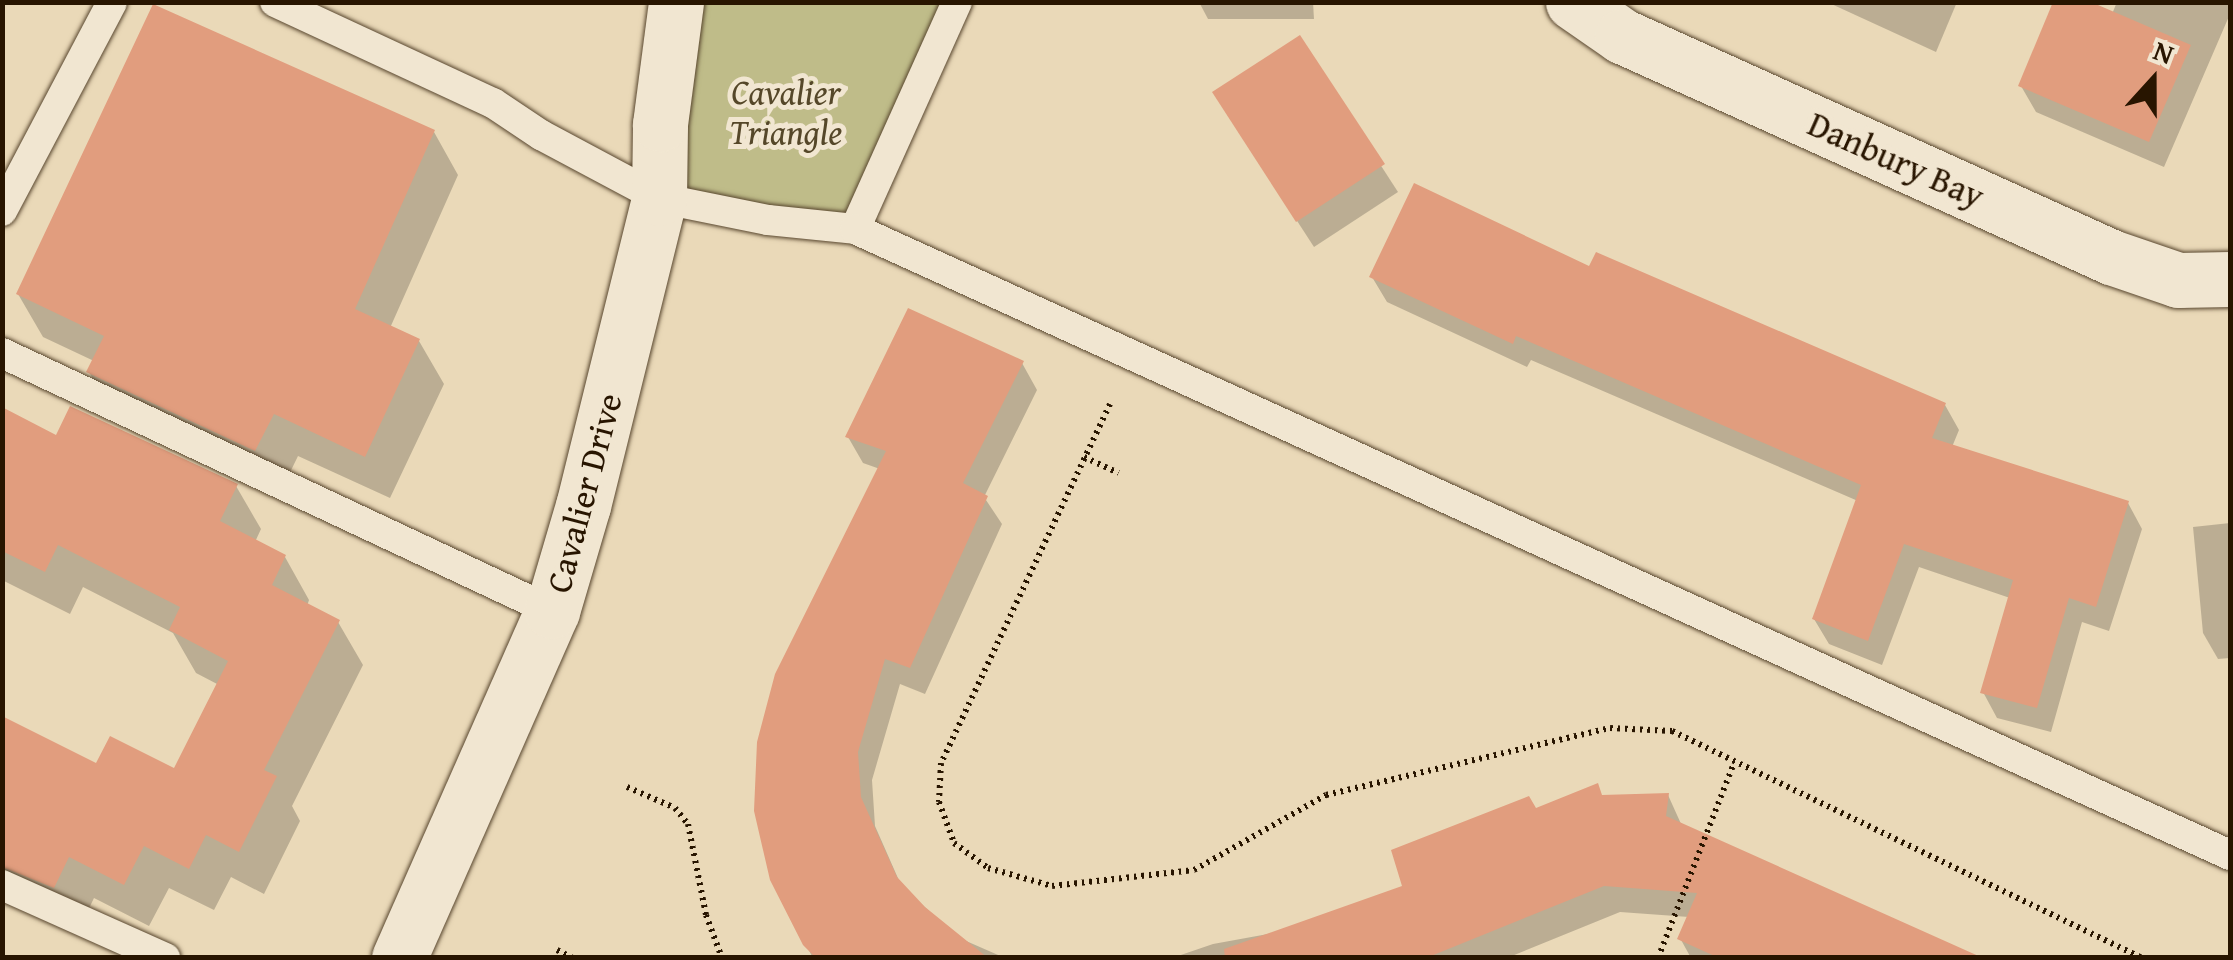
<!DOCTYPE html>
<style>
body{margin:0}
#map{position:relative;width:2233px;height:960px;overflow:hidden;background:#ead9b8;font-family:"Gentium Book Plus",serif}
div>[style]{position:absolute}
.green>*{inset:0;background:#bfbc89}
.shadow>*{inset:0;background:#0003}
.building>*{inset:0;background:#e19d7e}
.path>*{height:6px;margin-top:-3px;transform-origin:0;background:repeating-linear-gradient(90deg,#281500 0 2.5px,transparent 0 7.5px)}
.roads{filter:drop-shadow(0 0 2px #58462e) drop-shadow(0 0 2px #58462e)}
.lane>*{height:30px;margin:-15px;padding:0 15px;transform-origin:15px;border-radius:15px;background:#f1e6d1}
.street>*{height:55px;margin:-27.5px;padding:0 27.5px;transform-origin:27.5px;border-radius:27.5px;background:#f1e6d1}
.secondary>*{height:55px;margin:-27.5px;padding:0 27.5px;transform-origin:27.5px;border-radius:27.5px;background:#f1e6d1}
span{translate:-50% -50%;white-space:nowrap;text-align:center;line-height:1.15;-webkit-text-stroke:10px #f1e6d1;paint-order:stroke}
.park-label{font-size:35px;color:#554729;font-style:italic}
.street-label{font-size:35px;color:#281500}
.frame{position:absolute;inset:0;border:5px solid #281500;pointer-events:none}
.north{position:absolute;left:2103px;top:30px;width:100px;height:100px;-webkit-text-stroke:8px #f1e6d1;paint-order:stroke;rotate:21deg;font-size:28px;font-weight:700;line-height:40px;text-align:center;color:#281500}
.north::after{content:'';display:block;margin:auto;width:35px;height:45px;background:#281500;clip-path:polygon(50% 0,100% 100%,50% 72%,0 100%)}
</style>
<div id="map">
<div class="green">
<i style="clip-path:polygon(676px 3px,957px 3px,855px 229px,659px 198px)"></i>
</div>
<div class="shadow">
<i style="clip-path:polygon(1199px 2px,1313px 2px,1314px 19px,1208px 19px)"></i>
<i style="clip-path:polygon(1827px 2px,1957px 2px,1936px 52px)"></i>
<i style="clip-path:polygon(2117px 2px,2230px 2px,2230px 14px,2164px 167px,2036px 112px,2021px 86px,2112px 14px)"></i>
<i style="clip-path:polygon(1299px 39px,1398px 192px,1314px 247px,1231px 119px)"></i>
<i style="clip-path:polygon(434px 132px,458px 175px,390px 328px,419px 341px,444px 384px,390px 498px,298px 456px,280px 493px,114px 415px,89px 372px,94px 361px,43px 337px,18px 294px)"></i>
<i style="clip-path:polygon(1591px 270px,1945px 405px,1959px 430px,1952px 447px,2128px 503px,2142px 529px,2109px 631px,2082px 622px,2051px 732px,1997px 718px,1983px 692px,2010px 598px,1919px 567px,1882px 665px,1829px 644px,1814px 619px,1858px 501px,1531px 360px,1527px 367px,1387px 302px,1372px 277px)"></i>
<i style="clip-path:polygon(1022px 363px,1037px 390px,984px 497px,1002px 524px,925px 694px,900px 684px,872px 780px,875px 826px,901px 885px,957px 937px,1005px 958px,813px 958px,805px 943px,880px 469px,863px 463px,848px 437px)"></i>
<i style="clip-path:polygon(2px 410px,57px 438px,236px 486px,261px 529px,255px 542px,285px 557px,309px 600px,307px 606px,338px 622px,363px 665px,292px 806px,300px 821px,264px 894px,231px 877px,214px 910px,169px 888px,149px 926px,94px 898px,79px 929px,2px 894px,2px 719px,97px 766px,175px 772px,219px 685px,196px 673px,173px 633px,83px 587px,70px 614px,2px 580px)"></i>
<i style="clip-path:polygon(2230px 523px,2230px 658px,2218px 659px,2203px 633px,2193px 527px)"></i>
<i style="clip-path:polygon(1668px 795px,1682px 826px,1977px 958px,1691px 958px,1680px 938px,1689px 917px,1620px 912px,1507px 958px,1172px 958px,1213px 944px,1279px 932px,1405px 888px,1535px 811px,1603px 798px)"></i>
</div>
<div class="building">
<i style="clip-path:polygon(2053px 2px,2091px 2px,2191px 45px,2149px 142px,2018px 86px)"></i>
<i style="clip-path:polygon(153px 4px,435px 130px,355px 309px,420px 339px,365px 457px,274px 414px,255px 451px,86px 372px,104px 336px,16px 294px)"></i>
<i style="clip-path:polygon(1300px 35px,1385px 164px,1296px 222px,1212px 92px)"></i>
<i style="clip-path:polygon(1414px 183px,1589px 266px,1596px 252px,1946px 403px,1932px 438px,2129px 501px,2096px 607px,2069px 598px,2037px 708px,1980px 693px,2013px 580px,1904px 544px,1868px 641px,1812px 619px,1861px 485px,1516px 336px,1513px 344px,1369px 277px)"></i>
<i style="clip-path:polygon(908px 308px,1024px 361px,963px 483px,988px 496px,910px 668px,885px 659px,858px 752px,861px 797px,897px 877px,925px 907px,988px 958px,816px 958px,803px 945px,770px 880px,754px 811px,757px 742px,775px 674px,886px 451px,845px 437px)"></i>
<i style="clip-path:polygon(70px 406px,238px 484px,220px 521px,286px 555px,272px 585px,340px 620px,264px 770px,277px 776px,239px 852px,206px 835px,189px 869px,144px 846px,124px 885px,69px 857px,54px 888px,2px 867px,2px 716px,96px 763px,110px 736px,174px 768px,228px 661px,169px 630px,180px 607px,58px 545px,45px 572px,2px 551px,2px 407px,56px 435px)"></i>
<i style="clip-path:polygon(1598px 783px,1602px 795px,1669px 793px,1666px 816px,1983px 958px,1719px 958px,1677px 939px,1697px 893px,1604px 886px,1426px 958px,1225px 958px,1224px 949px,1402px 886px,1391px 850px,1529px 796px,1536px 808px)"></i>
</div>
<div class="path">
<i style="left:1110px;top:404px;width:397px;rotate:115.2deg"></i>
<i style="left:941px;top:763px;width:39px;rotate:93deg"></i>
<i style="left:939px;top:802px;width:44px;rotate:69.9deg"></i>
<i style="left:954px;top:843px;width:42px;rotate:36.3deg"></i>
<i style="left:988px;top:868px;width:66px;rotate:15.7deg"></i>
<i style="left:1052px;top:886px;width:143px;rotate:-6.4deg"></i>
<i style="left:1194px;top:870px;width:152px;rotate:-29.6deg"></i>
<i style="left:1326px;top:795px;width:292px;rotate:-13.3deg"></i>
<i style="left:1610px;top:728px;width:62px;rotate:2.8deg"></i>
<i style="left:1672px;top:731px;width:522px;rotate:25.78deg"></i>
<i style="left:1084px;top:457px;width:38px;rotate:25deg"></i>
<i style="left:627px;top:787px;width:52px;rotate:23.6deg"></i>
<i style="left:675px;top:808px;width:21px;rotate:51deg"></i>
<i style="left:688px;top:824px;width:93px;rotate:78.8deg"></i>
<i style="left:706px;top:915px;width:46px;rotate:69.6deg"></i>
<i style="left:557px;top:950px;width:18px;rotate:27deg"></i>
<i style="left:1658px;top:958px;width:209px;rotate:-68.7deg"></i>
</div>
<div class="roads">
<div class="lane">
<i style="left:275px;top:2px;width:240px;rotate:24.9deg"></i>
<i style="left:493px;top:103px;width:58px;rotate:33.7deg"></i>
<i style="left:541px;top:135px;width:134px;rotate:28.1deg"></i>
<i style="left:659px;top:198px;width:111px;rotate:11.4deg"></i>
<i style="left:768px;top:220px;width:87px;rotate:5.9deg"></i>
<i style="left:855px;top:229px;width:249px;rotate:-65.8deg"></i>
<i style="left:2px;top:211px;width:236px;rotate:-62.2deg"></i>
<i style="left:855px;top:229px;width:1511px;rotate:24.48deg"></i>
<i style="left:2px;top:353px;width:608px;rotate:25.13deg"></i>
<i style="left:2px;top:885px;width:179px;rotate:24.1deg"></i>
</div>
<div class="street">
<i style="left:1573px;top:2px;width:60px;rotate:34.8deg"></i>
<i style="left:1622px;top:36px;width:537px;rotate:24.32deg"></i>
<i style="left:2111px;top:257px;width:71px;rotate:18.9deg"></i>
<i style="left:2178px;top:280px;width:52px;rotate:-1.1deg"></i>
</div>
<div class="secondary">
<i style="left:399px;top:958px;width:379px;rotate:-66.2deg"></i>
<i style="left:552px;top:611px;width:109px;rotate:-73.6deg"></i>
<i style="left:583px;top:506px;width:317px;rotate:-76.1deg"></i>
<i style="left:659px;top:198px;width:74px;rotate:-89.2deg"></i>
<i style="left:660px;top:124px;width:123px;rotate:-82.5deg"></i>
</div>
</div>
<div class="park-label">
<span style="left:786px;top:112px">Cavalier<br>Triangle</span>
</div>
<div class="street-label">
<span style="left:1896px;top:160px;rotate:24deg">Danbury Bay</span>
<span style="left:584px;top:493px;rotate:-75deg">Cavalier Drive</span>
</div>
<div class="frame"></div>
<div class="north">N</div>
</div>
